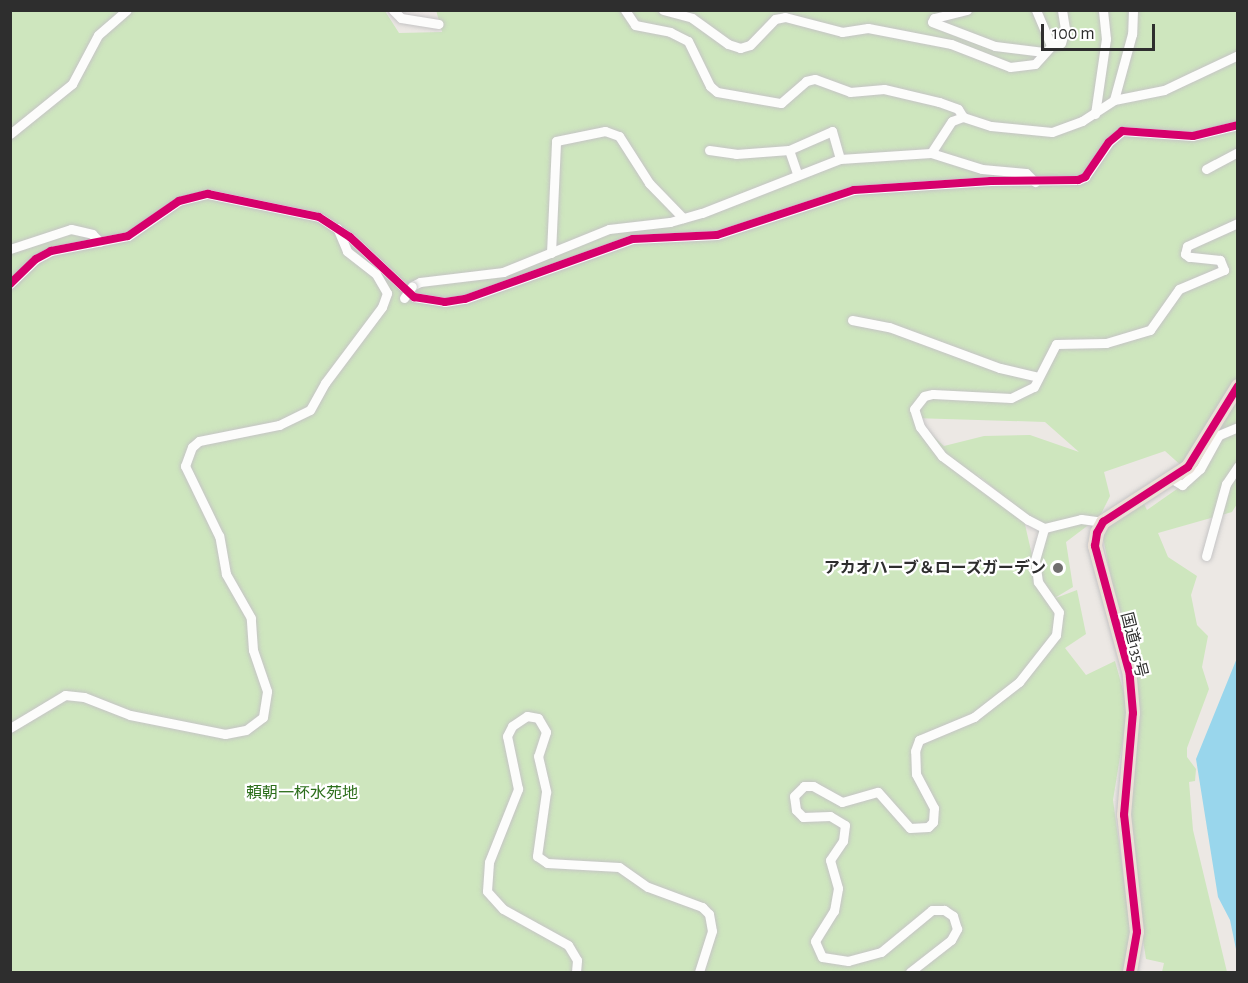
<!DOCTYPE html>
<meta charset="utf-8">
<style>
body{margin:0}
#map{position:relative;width:1248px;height:983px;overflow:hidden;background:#ece8e4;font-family:"Alegreya Sans","Noto Sans JP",sans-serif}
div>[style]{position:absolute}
.green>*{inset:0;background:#cee6be}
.water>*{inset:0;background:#99d6ec}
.roads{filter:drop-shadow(0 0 2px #c5c4c5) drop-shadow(0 0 2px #c5c4c5)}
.minor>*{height:9px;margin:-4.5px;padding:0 4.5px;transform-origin:4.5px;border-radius:4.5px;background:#fcfcfb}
.highway>*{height:14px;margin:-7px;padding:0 7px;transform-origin:7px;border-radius:7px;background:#eadfd6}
.bridges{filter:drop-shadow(0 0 2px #c5c4c5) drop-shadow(0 0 2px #c5c4c5)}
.minor-bridge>*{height:9px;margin:-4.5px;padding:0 4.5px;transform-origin:4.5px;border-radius:4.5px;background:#fcfcfb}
.cycleway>*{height:8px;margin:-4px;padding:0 4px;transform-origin:4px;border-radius:4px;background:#d6006c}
.dots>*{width:16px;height:16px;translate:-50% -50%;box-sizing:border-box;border:3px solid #fff;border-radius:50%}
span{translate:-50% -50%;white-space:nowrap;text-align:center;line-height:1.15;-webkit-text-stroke:4.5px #fff;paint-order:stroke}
.poi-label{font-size:16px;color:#2e2e2e;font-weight:700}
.right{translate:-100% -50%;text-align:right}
.street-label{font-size:16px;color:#2e2e2e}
.park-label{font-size:16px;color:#2c6e1b}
.frame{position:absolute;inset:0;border:12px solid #2e2e2e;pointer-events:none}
.scale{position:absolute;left:1041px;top:24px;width:114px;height:27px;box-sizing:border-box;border:3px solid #2e2e2e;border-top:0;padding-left:8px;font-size:18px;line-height:21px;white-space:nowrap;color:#2e2e2e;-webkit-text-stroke:4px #fff;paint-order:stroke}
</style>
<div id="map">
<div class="green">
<i style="clip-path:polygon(evenodd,436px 10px,1237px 11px,1237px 504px,1232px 512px,1158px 533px,1168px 557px,1197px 576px,1191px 595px,1197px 625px,1208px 636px,1202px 667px,1209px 689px,1187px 748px,1187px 757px,1196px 769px,1195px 781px,1189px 782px,1193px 830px,1227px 972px,1162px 972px,1164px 963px,1146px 959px,1126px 833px,1130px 675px,1099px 517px,1066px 542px,1073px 587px,1053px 599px,1077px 590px,1086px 634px,1065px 648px,1086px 675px,1115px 661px,1128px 708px,1113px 800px,1135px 961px,1130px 972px,11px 972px,10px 11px,385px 11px,399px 33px,442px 32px,436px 10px,913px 418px,1045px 422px,1079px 452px,1030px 435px,984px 436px,944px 446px,913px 418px,436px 10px,1165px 451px,1194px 477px,1147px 510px,1143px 502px,1100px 516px,1110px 496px,1104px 472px,1165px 451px,436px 10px,973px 471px,1038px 525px,1038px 581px,1023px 516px,973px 471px)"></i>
</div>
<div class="water">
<i style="clip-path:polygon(1237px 658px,1237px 954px,1230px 920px,1218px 897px,1196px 759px)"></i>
</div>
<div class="roads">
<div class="minor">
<i style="left:393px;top:10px;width:11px;rotate:45deg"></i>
<i style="left:401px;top:18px;width:38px;rotate:9deg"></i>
<i style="left:625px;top:10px;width:18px;rotate:56deg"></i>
<i style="left:635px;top:25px;width:36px;rotate:11deg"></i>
<i style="left:670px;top:32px;width:20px;rotate:27deg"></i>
<i style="left:688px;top:41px;width:50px;rotate:63.9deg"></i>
<i style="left:710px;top:86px;width:9px;rotate:41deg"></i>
<i style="left:717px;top:92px;width:65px;rotate:9.8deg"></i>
<i style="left:781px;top:103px;width:33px;rotate:-41deg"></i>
<i style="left:806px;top:81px;width:9px;rotate:-13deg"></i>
<i style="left:815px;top:79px;width:37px;rotate:20deg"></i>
<i style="left:850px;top:92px;width:34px;rotate:-5deg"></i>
<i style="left:884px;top:89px;width:57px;rotate:13.3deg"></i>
<i style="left:939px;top:102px;width:20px;rotate:20deg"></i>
<i style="left:958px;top:109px;width:9px;rotate:58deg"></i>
<i style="left:663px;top:10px;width:30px;rotate:15deg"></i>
<i style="left:692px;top:18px;width:44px;rotate:35.8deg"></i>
<i style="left:728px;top:44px;width:13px;rotate:18deg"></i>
<i style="left:740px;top:48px;width:10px;rotate:-17deg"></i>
<i style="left:750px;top:45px;width:36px;rotate:-46deg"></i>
<i style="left:775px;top:19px;width:10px;rotate:-11deg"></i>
<i style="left:785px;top:17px;width:59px;rotate:14.7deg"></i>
<i style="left:842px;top:32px;width:26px;rotate:-9deg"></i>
<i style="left:868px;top:28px;width:85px;rotate:10.9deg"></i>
<i style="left:951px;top:44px;width:63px;rotate:21.3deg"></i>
<i style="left:1010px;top:67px;width:25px;rotate:-7deg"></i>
<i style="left:1035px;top:64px;width:24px;rotate:-48deg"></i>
<i style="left:1051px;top:46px;width:10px;rotate:-17deg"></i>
<i style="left:1061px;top:43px;width:15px;rotate:-74deg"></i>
<i style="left:1065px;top:29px;width:19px;rotate:-99deg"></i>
<i style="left:967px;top:10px;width:34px;rotate:166deg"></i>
<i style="left:934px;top:18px;width:4px;rotate:117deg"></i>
<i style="left:932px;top:22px;width:67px;rotate:20.9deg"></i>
<i style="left:995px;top:46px;width:49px;rotate:7deg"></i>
<i style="left:1036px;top:10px;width:39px;rotate:67deg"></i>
<i style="left:1133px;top:10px;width:24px;rotate:92deg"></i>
<i style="left:1132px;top:34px;width:68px;rotate:105.3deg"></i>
<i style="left:1114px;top:100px;width:51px;rotate:-11.3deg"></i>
<i style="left:1164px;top:90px;width:82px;rotate:-25.3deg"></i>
<i style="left:1095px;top:114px;width:76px;rotate:-81.7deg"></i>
<i style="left:1106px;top:39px;width:29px;rotate:-96deg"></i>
<i style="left:10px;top:134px;width:80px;rotate:-38.9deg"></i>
<i style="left:72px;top:84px;width:55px;rotate:-62deg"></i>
<i style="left:98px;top:35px;width:38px;rotate:-41deg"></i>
<i style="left:709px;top:150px;width:27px;rotate:8deg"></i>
<i style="left:736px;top:154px;width:53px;rotate:-4.3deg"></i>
<i style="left:789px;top:150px;width:47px;rotate:-23.8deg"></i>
<i style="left:832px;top:131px;width:29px;rotate:74deg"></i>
<i style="left:789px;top:150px;width:24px;rotate:71deg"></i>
<i style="left:931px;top:153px;width:38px;rotate:-57deg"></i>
<i style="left:952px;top:121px;width:12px;rotate:-20deg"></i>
<i style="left:963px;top:117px;width:29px;rotate:18deg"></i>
<i style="left:991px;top:126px;width:61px;rotate:5.6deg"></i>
<i style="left:1052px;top:132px;width:32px;rotate:-20deg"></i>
<i style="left:1082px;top:121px;width:38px;rotate:-33deg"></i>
<i style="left:1206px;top:169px;width:36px;rotate:-28deg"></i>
<i style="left:10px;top:249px;width:64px;rotate:-18.2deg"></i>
<i style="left:71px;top:229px;width:22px;rotate:13deg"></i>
<i style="left:92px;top:234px;width:11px;rotate:45deg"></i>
<i style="left:551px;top:253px;width:112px;rotate:-87.4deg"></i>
<i style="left:556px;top:141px;width:50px;rotate:-11.5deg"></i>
<i style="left:605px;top:131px;width:15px;rotate:20deg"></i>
<i style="left:619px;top:136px;width:56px;rotate:57.4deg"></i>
<i style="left:649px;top:183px;width:49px;rotate:45.8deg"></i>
<i style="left:10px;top:284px;width:36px;rotate:-44deg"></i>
<i style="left:36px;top:259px;width:17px;rotate:-28deg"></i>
<i style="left:51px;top:251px;width:78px;rotate:-11deg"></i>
<i style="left:128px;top:236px;width:62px;rotate:-34.5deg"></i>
<i style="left:179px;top:201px;width:30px;rotate:-14deg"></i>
<i style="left:208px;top:194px;width:113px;rotate:11.7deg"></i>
<i style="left:319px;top:217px;width:37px;rotate:33deg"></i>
<i style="left:350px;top:237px;width:88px;rotate:43.2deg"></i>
<i style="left:414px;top:297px;width:31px;rotate:9deg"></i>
<i style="left:445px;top:302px;width:20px;rotate:-9deg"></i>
<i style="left:465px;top:299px;width:178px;rotate:-19.7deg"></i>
<i style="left:633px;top:239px;width:84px;rotate:-2.7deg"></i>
<i style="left:717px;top:235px;width:144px;rotate:-18.2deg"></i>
<i style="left:854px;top:190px;width:137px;rotate:-3.8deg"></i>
<i style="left:991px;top:181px;width:87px;rotate:-0.7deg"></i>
<i style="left:1078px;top:180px;width:8px;rotate:-23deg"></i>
<i style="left:1085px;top:177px;width:42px;rotate:-55.6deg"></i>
<i style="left:1109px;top:142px;width:17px;rotate:-40deg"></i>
<i style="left:1122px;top:131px;width:71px;rotate:4deg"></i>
<i style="left:1193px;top:136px;width:46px;rotate:-13.7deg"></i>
<i style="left:412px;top:286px;width:9px;rotate:-27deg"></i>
<i style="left:420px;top:282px;width:84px;rotate:-6.9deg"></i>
<i style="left:503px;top:272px;width:114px;rotate:-22.1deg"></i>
<i style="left:609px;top:229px;width:61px;rotate:-6.5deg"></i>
<i style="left:670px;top:222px;width:33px;rotate:-16deg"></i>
<i style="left:702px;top:213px;width:148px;rotate:-21.4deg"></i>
<i style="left:840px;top:159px;width:91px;rotate:-3.8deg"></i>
<i style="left:931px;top:153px;width:53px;rotate:17.4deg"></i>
<i style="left:982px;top:169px;width:44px;rotate:5.2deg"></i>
<i style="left:1026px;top:173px;width:13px;rotate:45deg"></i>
<i style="left:852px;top:320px;width:38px;rotate:11deg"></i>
<i style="left:889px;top:327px;width:118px;rotate:20.3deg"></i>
<i style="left:1000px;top:368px;width:39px;rotate:13deg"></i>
<i style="left:1172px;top:479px;width:12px;rotate:31deg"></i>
<i style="left:1182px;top:485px;width:24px;rotate:-42deg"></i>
<i style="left:1200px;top:469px;width:39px;rotate:-61deg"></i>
<i style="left:1219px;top:435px;width:21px;rotate:-23deg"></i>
<i style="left:1103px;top:522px;width:22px;rotate:-172deg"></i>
<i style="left:1081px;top:519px;width:38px;rotate:166deg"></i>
<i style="left:1044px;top:528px;width:18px;rotate:-153deg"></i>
<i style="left:1028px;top:520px;width:107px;rotate:-143.3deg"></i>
<i style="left:942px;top:456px;width:36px;rotate:-127deg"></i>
<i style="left:920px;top:427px;width:19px;rotate:-108deg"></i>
<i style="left:914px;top:409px;width:16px;rotate:-52deg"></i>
<i style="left:924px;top:396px;width:9px;rotate:-13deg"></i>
<i style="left:933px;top:394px;width:78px;rotate:2.9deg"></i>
<i style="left:1011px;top:398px;width:25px;rotate:-26deg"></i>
<i style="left:1034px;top:387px;width:48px;rotate:-62.9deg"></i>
<i style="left:1056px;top:344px;width:50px;rotate:-1.1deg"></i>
<i style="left:1106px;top:343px;width:46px;rotate:-16.5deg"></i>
<i style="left:1150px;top:330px;width:50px;rotate:-54.7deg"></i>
<i style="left:1179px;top:289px;width:49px;rotate:-22.9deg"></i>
<i style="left:1224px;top:270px;width:11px;rotate:-112deg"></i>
<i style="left:1220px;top:260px;width:31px;rotate:-174deg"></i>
<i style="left:1189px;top:257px;width:5px;rotate:-143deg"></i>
<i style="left:1185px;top:254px;width:8px;rotate:-76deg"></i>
<i style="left:1187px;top:246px;width:56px;rotate:-24.3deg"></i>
<i style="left:1206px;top:556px;width:75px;rotate:-74.5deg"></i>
<i style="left:1226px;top:484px;width:22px;rotate:-56deg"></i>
<i style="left:10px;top:728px;width:64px;rotate:-31deg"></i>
<i style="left:65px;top:695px;width:19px;rotate:6deg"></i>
<i style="left:84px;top:697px;width:49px;rotate:21.4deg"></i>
<i style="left:130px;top:715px;width:97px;rotate:11.3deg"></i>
<i style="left:225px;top:734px;width:21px;rotate:-11deg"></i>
<i style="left:246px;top:730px;width:21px;rotate:-37deg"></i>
<i style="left:263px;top:717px;width:26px;rotate:-81deg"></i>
<i style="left:267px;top:691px;width:43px;rotate:-108.9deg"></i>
<i style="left:253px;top:650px;width:32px;rotate:-94deg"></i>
<i style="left:251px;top:618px;width:51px;rotate:-119.6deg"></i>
<i style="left:226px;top:574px;width:39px;rotate:-100deg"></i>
<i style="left:219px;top:536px;width:78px;rotate:-115.9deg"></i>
<i style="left:185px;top:466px;width:20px;rotate:-70deg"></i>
<i style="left:192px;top:447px;width:9px;rotate:-41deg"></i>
<i style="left:199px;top:441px;width:82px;rotate:-11.3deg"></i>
<i style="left:279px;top:425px;width:34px;rotate:-26deg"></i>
<i style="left:310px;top:410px;width:31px;rotate:-61deg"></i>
<i style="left:325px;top:383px;width:95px;rotate:-53.1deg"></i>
<i style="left:382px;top:307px;width:15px;rotate:-70deg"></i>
<i style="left:387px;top:293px;width:22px;rotate:-120deg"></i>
<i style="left:376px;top:274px;width:37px;rotate:-142deg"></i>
<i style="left:347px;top:251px;width:25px;rotate:-113deg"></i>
<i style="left:576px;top:972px;width:12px;rotate:-85deg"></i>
<i style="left:577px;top:960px;width:17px;rotate:-121deg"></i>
<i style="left:568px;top:945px;width:74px;rotate:-151deg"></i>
<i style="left:503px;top:909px;width:24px;rotate:-132deg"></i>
<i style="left:487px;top:891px;width:29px;rotate:-86deg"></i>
<i style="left:489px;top:862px;width:79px;rotate:-68.3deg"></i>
<i style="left:518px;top:789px;width:54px;rotate:-101.7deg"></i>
<i style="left:507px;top:736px;width:11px;rotate:-63deg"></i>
<i style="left:512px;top:726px;width:18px;rotate:-34deg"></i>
<i style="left:527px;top:716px;width:11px;rotate:10deg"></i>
<i style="left:538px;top:718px;width:16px;rotate:60deg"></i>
<i style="left:546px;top:732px;width:25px;rotate:108deg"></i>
<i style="left:538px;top:756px;width:37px;rotate:77deg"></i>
<i style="left:546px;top:792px;width:65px;rotate:98deg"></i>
<i style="left:537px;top:856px;width:12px;rotate:35deg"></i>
<i style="left:547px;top:863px;width:72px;rotate:3.2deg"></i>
<i style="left:619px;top:867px;width:35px;rotate:35deg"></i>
<i style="left:648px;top:887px;width:58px;rotate:20.3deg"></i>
<i style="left:702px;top:907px;width:10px;rotate:45deg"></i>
<i style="left:709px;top:914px;width:17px;rotate:80deg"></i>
<i style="left:712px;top:931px;width:43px;rotate:107.6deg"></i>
<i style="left:910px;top:972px;width:52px;rotate:-38deg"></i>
<i style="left:951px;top:940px;width:13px;rotate:-61deg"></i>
<i style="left:957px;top:929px;width:14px;rotate:-107deg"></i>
<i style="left:953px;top:916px;width:11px;rotate:-146deg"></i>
<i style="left:944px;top:910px;width:12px;rotate:180deg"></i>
<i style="left:932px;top:910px;width:66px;rotate:140.5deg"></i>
<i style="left:881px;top:952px;width:34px;rotate:165deg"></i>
<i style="left:848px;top:961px;width:26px;rotate:-171deg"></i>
<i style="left:822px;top:957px;width:17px;rotate:-114deg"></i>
<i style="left:815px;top:941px;width:36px;rotate:-58deg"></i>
<i style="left:834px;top:911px;width:23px;rotate:-80deg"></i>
<i style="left:838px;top:888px;width:29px;rotate:-106deg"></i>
<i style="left:830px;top:860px;width:23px;rotate:-56deg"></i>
<i style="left:843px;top:841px;width:16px;rotate:-83deg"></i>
<i style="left:845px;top:825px;width:17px;rotate:-149deg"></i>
<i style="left:830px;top:816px;width:27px;rotate:178deg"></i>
<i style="left:803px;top:817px;width:10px;rotate:-135deg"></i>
<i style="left:796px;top:810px;width:14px;rotate:-98deg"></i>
<i style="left:794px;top:796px;width:14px;rotate:-45deg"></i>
<i style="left:804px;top:786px;width:9px"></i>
<i style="left:813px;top:786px;width:33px;rotate:29deg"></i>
<i style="left:842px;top:802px;width:37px;rotate:-16deg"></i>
<i style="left:878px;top:792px;width:48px;rotate:48.4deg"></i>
<i style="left:910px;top:828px;width:18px;rotate:-3deg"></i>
<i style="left:928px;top:827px;width:7px;rotate:-45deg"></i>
<i style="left:933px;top:822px;width:14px;rotate:-86deg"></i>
<i style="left:934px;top:808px;width:38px;rotate:-118deg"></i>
<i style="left:916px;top:774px;width:23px;rotate:-92deg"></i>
<i style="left:915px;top:751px;width:12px;rotate:-70deg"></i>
<i style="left:919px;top:740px;width:60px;rotate:-22.7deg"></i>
<i style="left:974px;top:717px;width:57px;rotate:-37.9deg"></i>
<i style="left:1019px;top:682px;width:60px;rotate:-51.8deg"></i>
<i style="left:1056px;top:635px;width:23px;rotate:-83deg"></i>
<i style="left:1059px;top:612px;width:37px;rotate:-125deg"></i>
<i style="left:1038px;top:582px;width:22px;rotate:-98deg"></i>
<i style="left:1035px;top:560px;width:33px;rotate:-74deg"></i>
</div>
<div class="highway">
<i style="left:1130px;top:972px;width:41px;rotate:-80.1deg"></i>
<i style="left:1137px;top:932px;width:118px;rotate:-96.3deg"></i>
<i style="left:1124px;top:815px;width:102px;rotate:-85deg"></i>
<i style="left:1133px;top:713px;width:38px;rotate:-95deg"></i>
<i style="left:1130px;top:675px;width:134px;rotate:-105.2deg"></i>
<i style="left:1095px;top:546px;width:13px;rotate:-81deg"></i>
<i style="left:1097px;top:533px;width:13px;rotate:-61deg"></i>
<i style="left:1103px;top:522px;width:101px;rotate:-32.9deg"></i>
<i style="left:1188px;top:467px;width:95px;rotate:-58.3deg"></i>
</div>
</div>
<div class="bridges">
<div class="minor-bridge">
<i style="left:404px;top:298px;width:14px;rotate:-56deg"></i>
</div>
</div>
<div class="cycleway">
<i style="left:10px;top:284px;width:36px;rotate:-44deg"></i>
<i style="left:36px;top:259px;width:17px;rotate:-28deg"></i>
<i style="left:51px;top:251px;width:78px;rotate:-11deg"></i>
<i style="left:128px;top:236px;width:62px;rotate:-34.5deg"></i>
<i style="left:179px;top:201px;width:30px;rotate:-14deg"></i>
<i style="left:208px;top:194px;width:113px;rotate:11.7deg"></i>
<i style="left:319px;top:217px;width:37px;rotate:33deg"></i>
<i style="left:350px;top:237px;width:88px;rotate:43.2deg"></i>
<i style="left:414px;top:297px;width:31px;rotate:9deg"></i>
<i style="left:445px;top:302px;width:20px;rotate:-9deg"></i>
<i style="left:465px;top:299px;width:178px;rotate:-19.7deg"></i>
<i style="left:633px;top:239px;width:84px;rotate:-2.7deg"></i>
<i style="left:717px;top:235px;width:144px;rotate:-18.2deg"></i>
<i style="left:854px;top:190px;width:137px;rotate:-3.8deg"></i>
<i style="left:991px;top:181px;width:87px;rotate:-0.7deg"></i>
<i style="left:1078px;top:180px;width:8px;rotate:-23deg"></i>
<i style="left:1085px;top:177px;width:42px;rotate:-55.6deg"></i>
<i style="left:1109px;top:142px;width:17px;rotate:-40deg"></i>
<i style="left:1122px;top:131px;width:71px;rotate:4deg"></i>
<i style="left:1193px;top:136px;width:46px;rotate:-13.7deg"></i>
<i style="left:1130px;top:972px;width:41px;rotate:-80.1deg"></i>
<i style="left:1137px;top:932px;width:118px;rotate:-96.3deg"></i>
<i style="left:1124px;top:815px;width:102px;rotate:-85deg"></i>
<i style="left:1133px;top:713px;width:38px;rotate:-95deg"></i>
<i style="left:1130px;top:675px;width:134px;rotate:-105.2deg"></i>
<i style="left:1095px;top:546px;width:13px;rotate:-81deg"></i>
<i style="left:1097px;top:533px;width:13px;rotate:-61deg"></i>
<i style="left:1103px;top:522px;width:101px;rotate:-32.9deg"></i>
<i style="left:1188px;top:467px;width:95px;rotate:-58.3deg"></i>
</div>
<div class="dots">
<i style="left:1058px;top:568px;background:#706f6e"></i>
</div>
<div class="poi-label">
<span class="right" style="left:1046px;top:568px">アカオハーブ＆ローズガーデン</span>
</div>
<div class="street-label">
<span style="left:1134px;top:645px;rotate:76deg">国道135号</span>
</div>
<div class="park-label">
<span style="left:302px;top:793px">頼朝一杯水苑地</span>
</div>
<div class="frame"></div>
<div class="scale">100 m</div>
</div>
